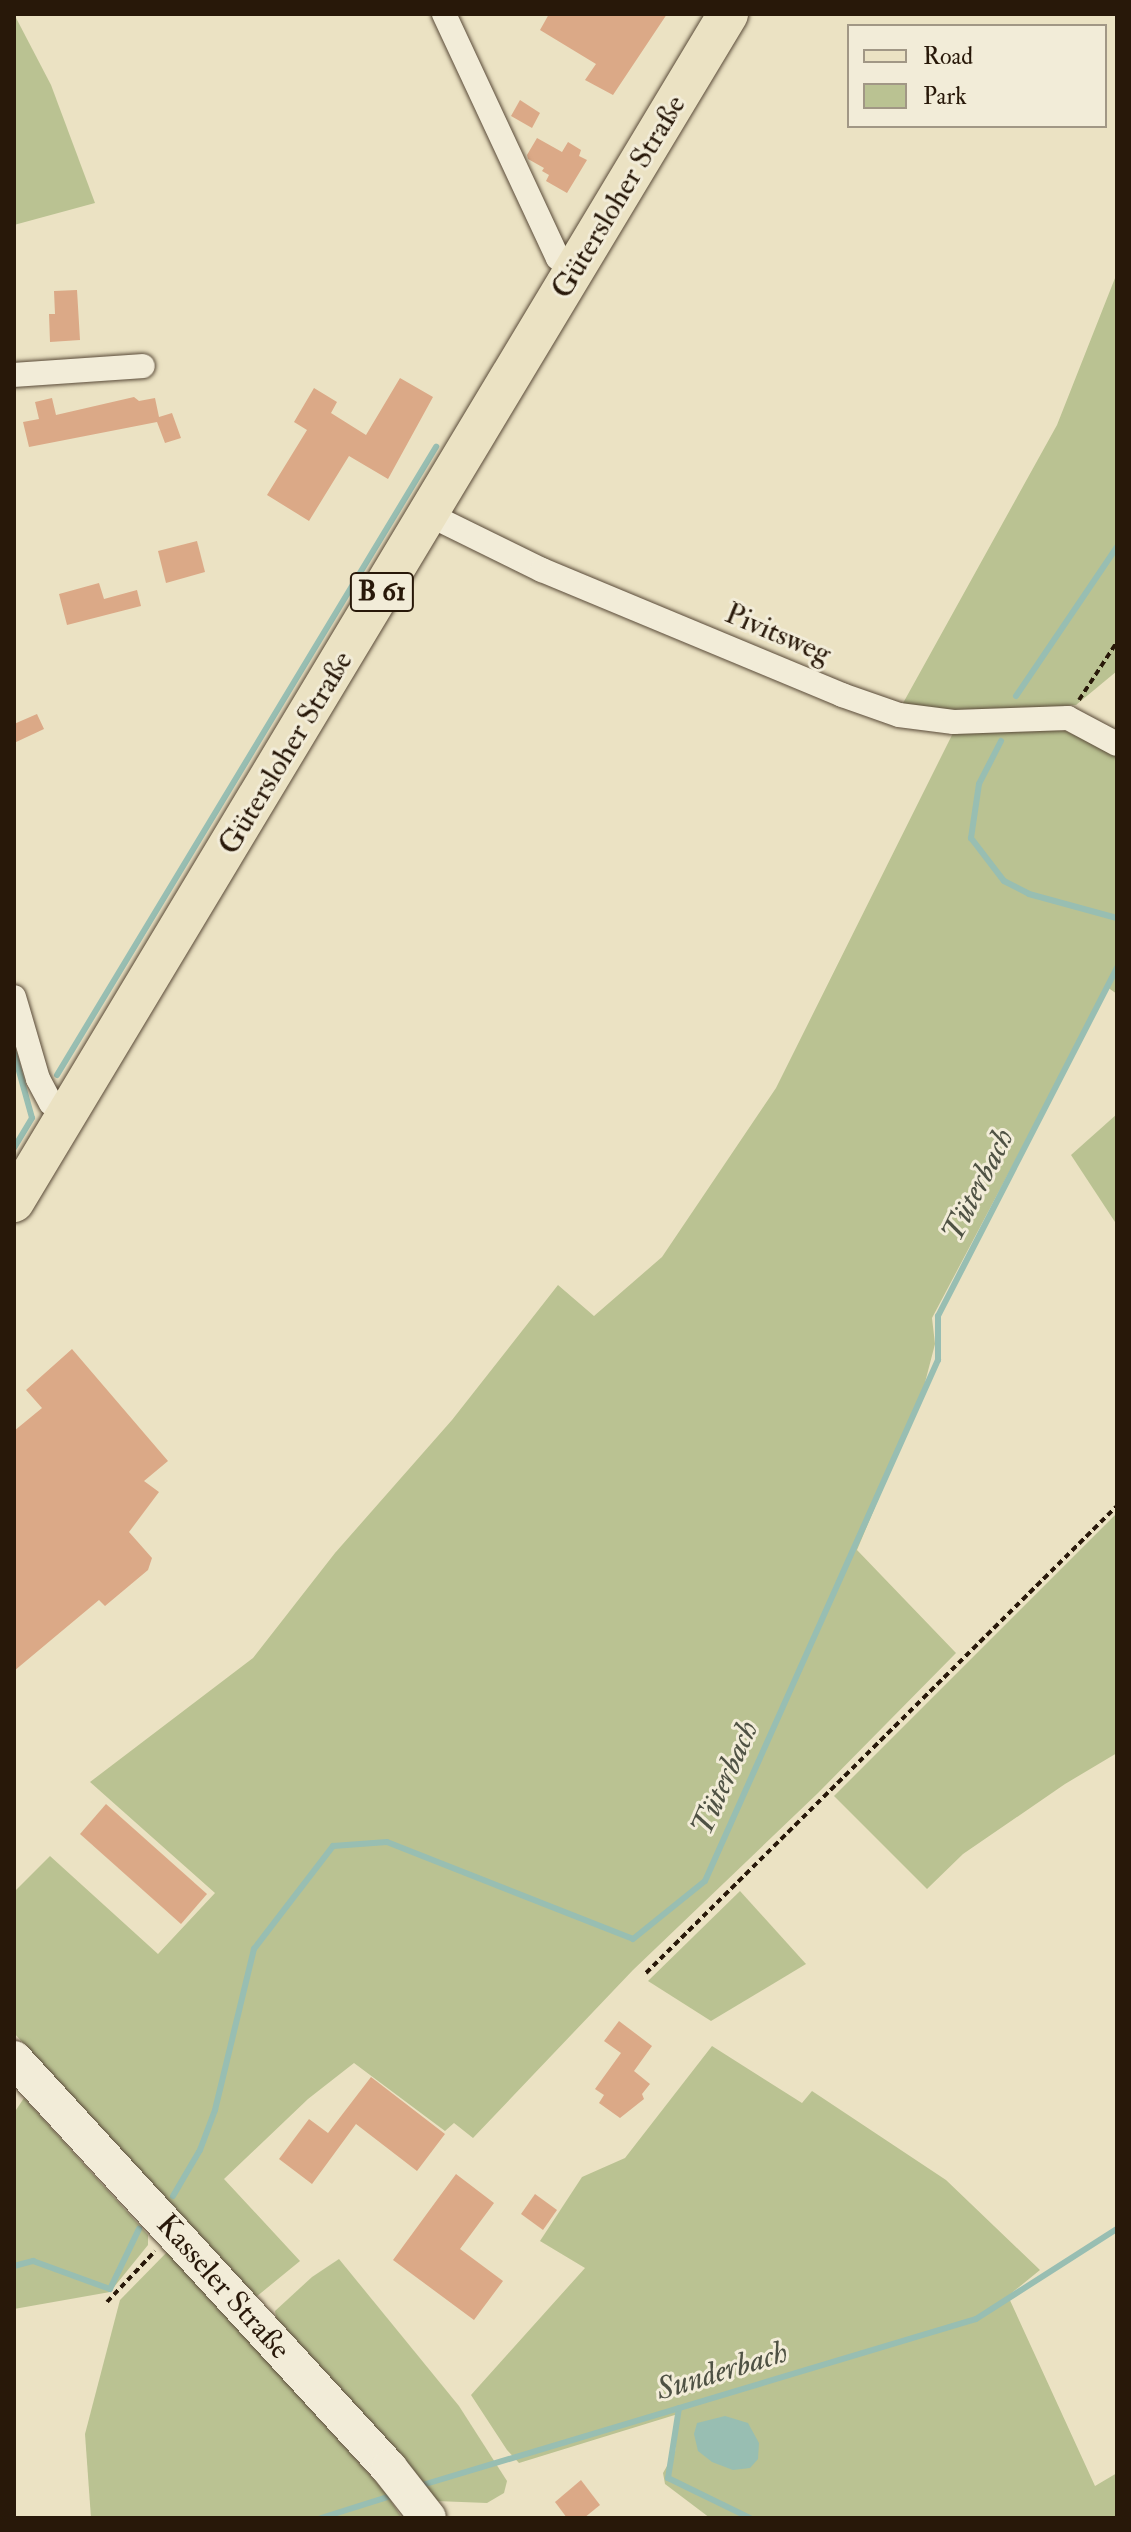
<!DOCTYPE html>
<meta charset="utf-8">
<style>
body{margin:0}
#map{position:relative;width:1131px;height:2532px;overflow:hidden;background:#ebe2c3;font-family:"IM FELL Double Pica",serif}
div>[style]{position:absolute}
.green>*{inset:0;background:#bac292}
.water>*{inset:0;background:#98beb2}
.stream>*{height:6px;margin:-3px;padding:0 3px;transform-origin:3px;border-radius:3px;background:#98beb2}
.building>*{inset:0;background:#dba987}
.path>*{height:4px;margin-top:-2px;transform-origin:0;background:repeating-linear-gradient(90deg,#281809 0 6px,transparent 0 10px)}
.roads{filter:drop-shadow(0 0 2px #594a38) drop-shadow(0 0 2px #594a38)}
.street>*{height:24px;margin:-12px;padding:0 12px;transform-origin:12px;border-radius:12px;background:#f2ecd8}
.secondary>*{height:36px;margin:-18px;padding:0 18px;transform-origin:18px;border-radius:18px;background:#f2ecd8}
.primary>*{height:40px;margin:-20px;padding:0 20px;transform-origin:20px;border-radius:20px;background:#ebe2c3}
span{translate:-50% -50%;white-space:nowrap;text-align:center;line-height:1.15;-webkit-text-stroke:6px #f2ecd8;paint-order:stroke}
.shield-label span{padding:2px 6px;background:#f2ecd8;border:2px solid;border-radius:6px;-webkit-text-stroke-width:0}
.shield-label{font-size:28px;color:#281809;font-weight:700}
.street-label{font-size:30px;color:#281809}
.water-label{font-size:32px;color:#4f5244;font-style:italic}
.frame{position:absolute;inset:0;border:16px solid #281809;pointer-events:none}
.legend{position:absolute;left:847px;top:24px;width:260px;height:104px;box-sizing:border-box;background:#f2ecd8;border:2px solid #a19785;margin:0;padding:10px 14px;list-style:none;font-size:24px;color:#281809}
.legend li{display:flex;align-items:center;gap:16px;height:40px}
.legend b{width:40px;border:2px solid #a19785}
</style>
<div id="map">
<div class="green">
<i style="clip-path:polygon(14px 14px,51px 85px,95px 203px,14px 225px)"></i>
<i style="clip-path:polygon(1117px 273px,1117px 671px,1076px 705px,955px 713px,902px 705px,1057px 425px)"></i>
<i style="clip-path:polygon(1037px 728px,1065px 731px,1117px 754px,1117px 994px,1107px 987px,932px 1318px,935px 1344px,921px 1398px,857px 1550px,956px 1653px,818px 1793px,633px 1970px,473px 2138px,454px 2123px,445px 2131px,354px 2063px,308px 2099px,224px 2179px,300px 2261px,256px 2297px,14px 2033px,14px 1892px,50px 1856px,158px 1954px,215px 1893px,90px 1782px,253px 1658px,335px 1553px,452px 1420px,558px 1285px,594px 1316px,662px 1257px,776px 1088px,953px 733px)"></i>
<i style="clip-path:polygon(1117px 1114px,1117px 1225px,1071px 1155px)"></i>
<i style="clip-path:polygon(1117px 1513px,1117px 1753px,1065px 1784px,963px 1854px,927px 1889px,834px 1796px)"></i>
<i style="clip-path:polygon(740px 1891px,806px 1964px,711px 2021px,648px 1981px)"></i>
<i style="clip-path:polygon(712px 2046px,802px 2103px,812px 2091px,946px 2180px,1040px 2270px,1008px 2296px,1095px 2486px,1117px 2473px,1117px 2518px,710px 2518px,665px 2484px,663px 2473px,675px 2452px,678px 2414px,519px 2463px,507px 2450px,471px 2395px,585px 2268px,540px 2241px,582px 2177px,625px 2158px)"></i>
<i style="clip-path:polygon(24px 2098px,148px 2235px,148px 2245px,110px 2292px,14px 2309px,14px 2113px)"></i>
<i style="clip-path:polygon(169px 2250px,385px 2492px,402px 2518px,91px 2518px,85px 2434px,120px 2300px)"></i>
<i style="clip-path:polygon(339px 2259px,459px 2406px,507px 2481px,504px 2493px,487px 2503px,436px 2501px,278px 2326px,275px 2311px,312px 2277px)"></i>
</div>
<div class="water">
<i style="clip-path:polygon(725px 2416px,748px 2423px,759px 2443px,758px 2459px,750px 2468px,733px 2470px,712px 2462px,698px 2451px,694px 2434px,697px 2423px)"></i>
</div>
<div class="stream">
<i style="left:1016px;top:696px;width:180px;rotate:-55.9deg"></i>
<i style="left:1001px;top:741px;width:48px;rotate:117.1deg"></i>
<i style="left:979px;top:784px;width:55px;rotate:98.4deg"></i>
<i style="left:971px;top:838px;width:54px;rotate:52.5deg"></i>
<i style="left:1004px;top:881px;width:28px;rotate:27deg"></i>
<i style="left:1029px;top:894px;width:91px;rotate:15.3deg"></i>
<i style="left:14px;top:1053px;width:67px;rotate:74.5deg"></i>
<i style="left:32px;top:1118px;width:35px;rotate:121deg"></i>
<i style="left:57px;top:1075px;width:734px;rotate:-58.89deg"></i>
<i style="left:173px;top:2196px;width:53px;rotate:-59.6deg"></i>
<i style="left:200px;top:2150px;width:43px;rotate:-69.4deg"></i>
<i style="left:215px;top:2110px;width:166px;rotate:-76.4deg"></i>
<i style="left:254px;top:1949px;width:130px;rotate:-52.5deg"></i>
<i style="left:333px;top:1846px;width:54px;rotate:-4.2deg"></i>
<i style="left:387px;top:1842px;width:264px;rotate:21.5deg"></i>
<i style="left:633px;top:1939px;width:92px;rotate:-38.9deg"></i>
<i style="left:705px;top:1881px;width:571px;rotate:-65.91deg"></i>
<i style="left:938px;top:1360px;width:44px;rotate:-90deg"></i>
<i style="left:938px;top:1316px;width:392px;rotate:-62.8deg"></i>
<i style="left:14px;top:2266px;width:20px;rotate:-15deg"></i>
<i style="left:33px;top:2261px;width:82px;rotate:20deg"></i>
<i style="left:110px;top:2289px;width:67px;rotate:-64.2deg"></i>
<i style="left:679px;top:2408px;width:71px;rotate:98.9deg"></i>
<i style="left:668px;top:2478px;width:91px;rotate:26deg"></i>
<i style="left:419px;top:2486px;width:581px;rotate:-16.69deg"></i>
<i style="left:976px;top:2319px;width:167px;rotate:-32.6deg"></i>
<i style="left:321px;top:2518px;width:77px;rotate:-17.5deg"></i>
</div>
<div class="building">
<i style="clip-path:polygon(549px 14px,667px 14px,613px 95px,585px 80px,596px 64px,540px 30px)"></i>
<i style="clip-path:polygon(520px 100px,540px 113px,532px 128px,511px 116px)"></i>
<i style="clip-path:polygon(537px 138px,562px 152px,568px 142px,581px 150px,579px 156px,587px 160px,567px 193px,546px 181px,549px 175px,542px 171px,544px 168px,528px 159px,527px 155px)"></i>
<i style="clip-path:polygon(77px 290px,80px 340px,50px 342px,49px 314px,55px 314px,54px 291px)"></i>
<i style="clip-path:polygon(400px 378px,433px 397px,388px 479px,349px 456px,309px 521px,267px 495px,307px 430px,294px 422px,314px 388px,337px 402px,331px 413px,366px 435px)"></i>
<i style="clip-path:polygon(134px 397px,139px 401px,155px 398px,159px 417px,172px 413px,181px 438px,165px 443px,157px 422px,29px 447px,23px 422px,39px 419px,35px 402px,52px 398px,56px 415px)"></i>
<i style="clip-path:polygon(197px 541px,205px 572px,166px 583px,158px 551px)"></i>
<i style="clip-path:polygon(99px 583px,104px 599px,137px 590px,141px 606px,67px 625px,59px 594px)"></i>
<i style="clip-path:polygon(37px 714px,44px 729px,14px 743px,14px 724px)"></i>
<i style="clip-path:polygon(72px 1349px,168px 1461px,144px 1481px,159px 1492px,129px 1532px,152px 1558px,148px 1570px,105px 1606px,99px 1600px,14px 1671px,14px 1431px,42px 1408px,26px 1390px)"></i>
<i style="clip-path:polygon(106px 1804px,207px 1894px,181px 1924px,80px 1834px)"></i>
<i style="clip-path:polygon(619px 2021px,652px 2046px,634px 2071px,650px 2084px,642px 2094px,644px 2099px,620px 2118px,599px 2103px,604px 2095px,595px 2089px,621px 2053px,604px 2041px)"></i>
<i style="clip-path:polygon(371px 2077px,445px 2134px,417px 2171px,356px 2124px,312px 2184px,279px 2159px,309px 2119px,328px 2133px)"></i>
<i style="clip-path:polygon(456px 2174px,494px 2203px,460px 2249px,503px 2281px,474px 2320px,393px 2260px)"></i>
<i style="clip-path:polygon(535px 2194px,557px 2210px,543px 2230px,521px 2214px)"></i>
<i style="clip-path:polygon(581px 2480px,600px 2505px,584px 2518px,567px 2518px,555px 2502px)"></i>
</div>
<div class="path">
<i style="left:1079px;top:700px;width:69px;rotate:-56.8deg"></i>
<i style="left:646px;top:1973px;width:663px;rotate:-44.76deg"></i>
<i style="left:107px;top:2302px;width:70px;rotate:-46.7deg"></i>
</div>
<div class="roads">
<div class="street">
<i style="left:444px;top:14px;width:269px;rotate:65deg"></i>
<i style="left:558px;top:258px;width:22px;rotate:39deg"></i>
<i style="left:14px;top:375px;width:129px;rotate:-4deg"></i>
<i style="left:428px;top:514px;width:127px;rotate:26.2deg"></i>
<i style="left:542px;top:570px;width:325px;rotate:22.6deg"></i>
<i style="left:842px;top:695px;width:60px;rotate:19.3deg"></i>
<i style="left:899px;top:715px;width:55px;rotate:7.3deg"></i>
<i style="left:954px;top:722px;width:114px;rotate:-2deg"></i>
<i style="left:1068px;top:718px;width:55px;rotate:28deg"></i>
<i style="left:14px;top:997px;width:85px;rotate:73.7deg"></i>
<i style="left:38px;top:1079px;width:27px;rotate:62deg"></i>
<i style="left:51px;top:1103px;width:18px;rotate:34deg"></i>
</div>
<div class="secondary">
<i style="left:14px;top:2059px;width:555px;rotate:47.48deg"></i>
<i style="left:389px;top:2468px;width:63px;rotate:52deg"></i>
</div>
<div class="primary">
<i style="left:14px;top:1202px;width:1386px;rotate:-58.99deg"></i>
</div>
</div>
<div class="shield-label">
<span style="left:382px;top:592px">B 61</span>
</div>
<div class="street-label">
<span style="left:619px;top:197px;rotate:-59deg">Gütersloher Straße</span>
<span style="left:778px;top:634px;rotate:23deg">Pivitsweg</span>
<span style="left:286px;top:753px;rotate:-59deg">Gütersloher Straße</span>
<span style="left:223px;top:2287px;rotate:48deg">Kasseler Straße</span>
</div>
<div class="water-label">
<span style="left:978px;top:1185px;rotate:-63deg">Tüterbach</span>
<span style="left:725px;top:1778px;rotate:-66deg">Tüterbach</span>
<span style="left:722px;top:2371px;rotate:-17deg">Sunderbach</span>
</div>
<div class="frame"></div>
<ul class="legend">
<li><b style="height:10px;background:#ebe2c3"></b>Road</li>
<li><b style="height:22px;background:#bac292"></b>Park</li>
</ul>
</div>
